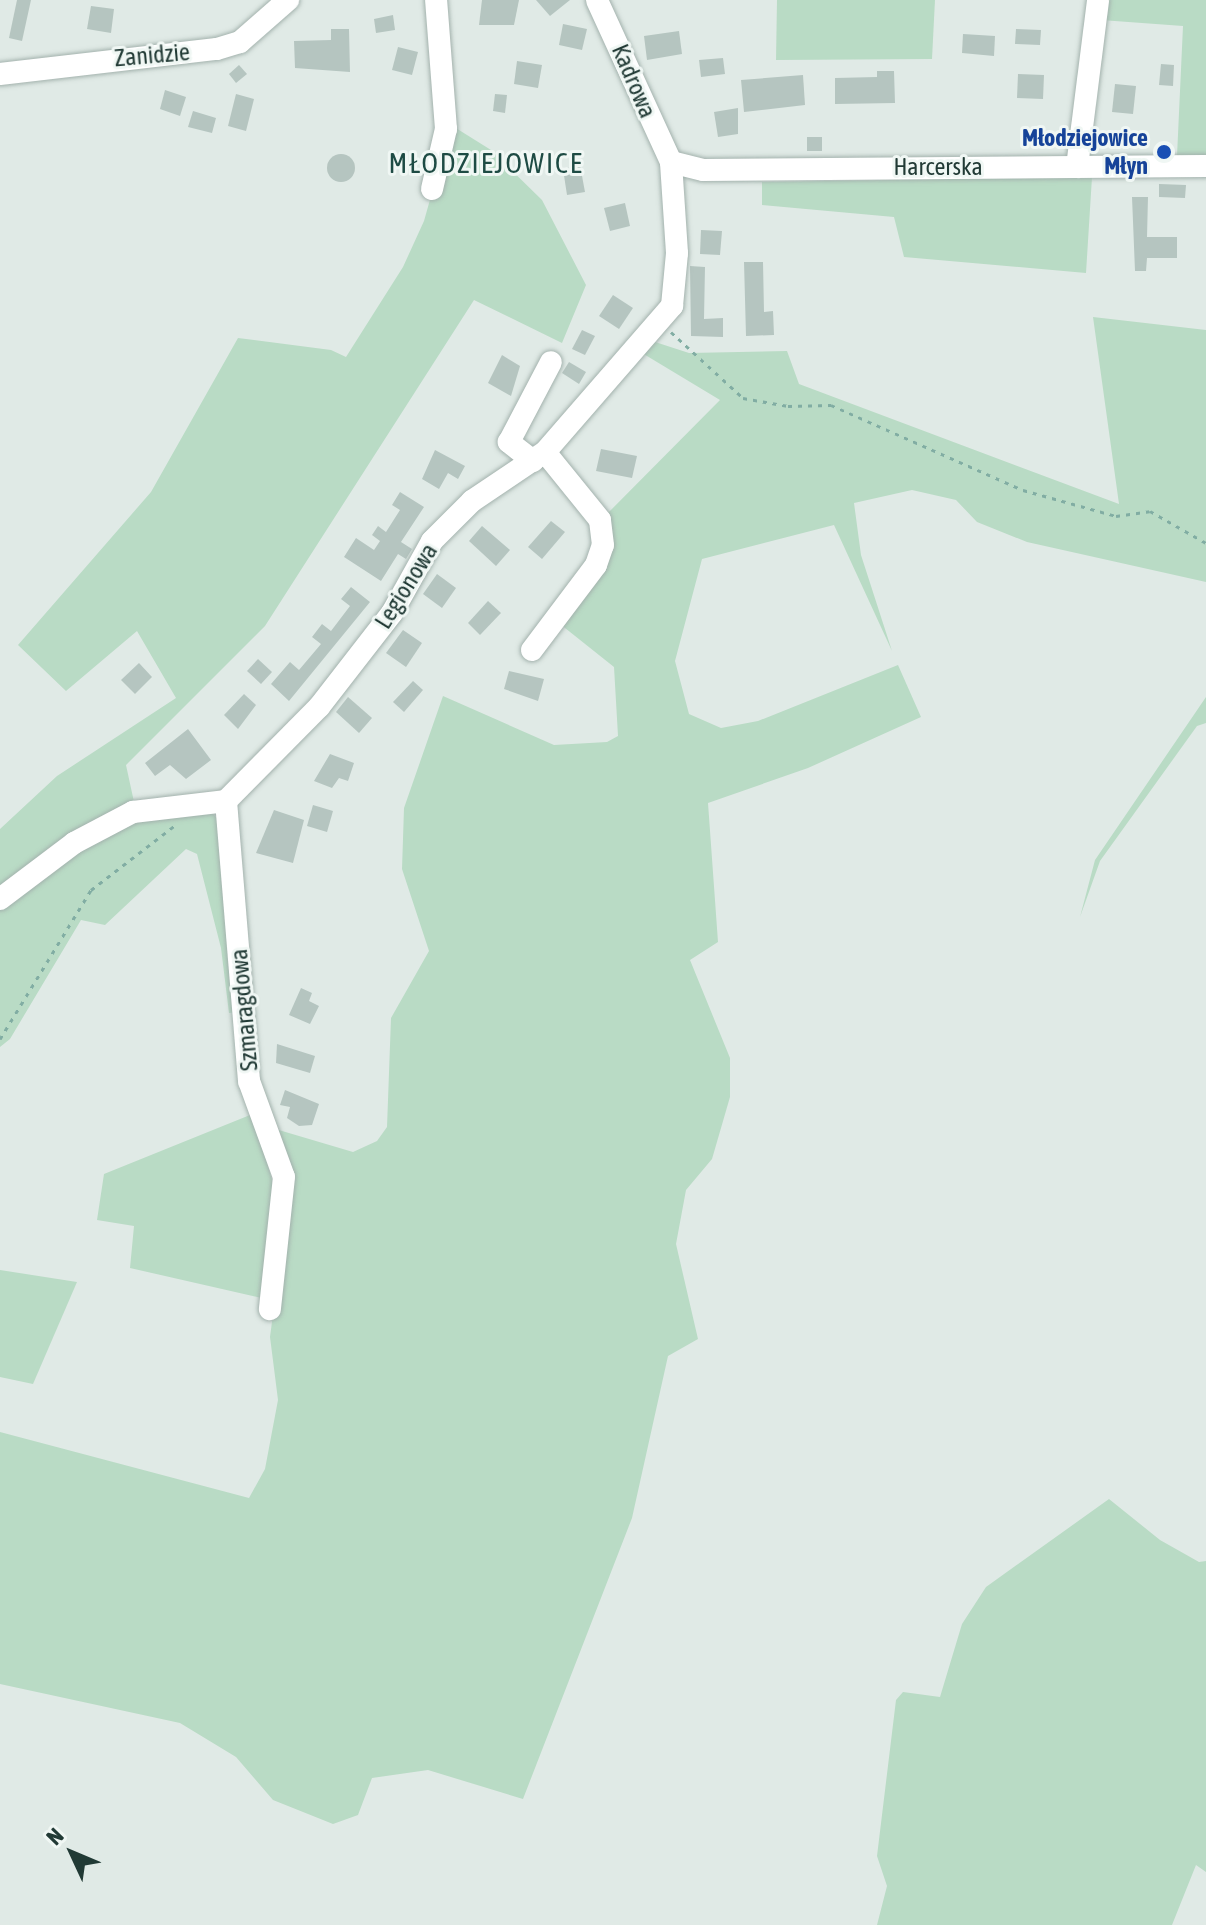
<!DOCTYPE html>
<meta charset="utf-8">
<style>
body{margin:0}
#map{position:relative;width:1206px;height:1925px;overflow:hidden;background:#e0eae6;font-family:"Asap Condensed",sans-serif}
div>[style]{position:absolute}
.green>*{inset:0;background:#b9dbc5}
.building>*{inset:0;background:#b5c5c0}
.round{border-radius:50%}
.path>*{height:3px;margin-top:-1.5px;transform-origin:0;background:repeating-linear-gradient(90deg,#81ada3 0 4px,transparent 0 10px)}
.roads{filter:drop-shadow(0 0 2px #a3b2ad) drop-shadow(0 0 2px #a3b2ad)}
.minor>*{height:22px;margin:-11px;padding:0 11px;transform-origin:11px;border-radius:11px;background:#fff}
.dots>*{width:22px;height:22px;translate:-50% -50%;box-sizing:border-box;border:4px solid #f0f7f4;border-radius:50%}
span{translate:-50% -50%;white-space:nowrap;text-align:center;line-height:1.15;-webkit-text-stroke:6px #f0f7f4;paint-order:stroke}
.street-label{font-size:24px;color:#213a35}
.transit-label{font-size:24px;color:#164399;font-weight:700}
.right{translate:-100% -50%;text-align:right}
.quarter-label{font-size:28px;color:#1e4b44;letter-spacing:2px}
.north{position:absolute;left:32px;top:1813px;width:80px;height:80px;-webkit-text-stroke:6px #f0f7f4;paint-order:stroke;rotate:314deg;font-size:22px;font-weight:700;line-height:32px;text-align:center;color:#213a35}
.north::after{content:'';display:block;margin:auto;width:28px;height:36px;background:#213a35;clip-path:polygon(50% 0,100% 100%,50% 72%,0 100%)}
</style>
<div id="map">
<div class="green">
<i style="clip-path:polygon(777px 0,935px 0,932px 59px,776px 60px)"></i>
<i style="clip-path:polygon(1103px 0,1206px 0,1206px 155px,1177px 156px,1183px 26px,1101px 20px)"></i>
<i style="clip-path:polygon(451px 125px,491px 150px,542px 200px,586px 285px,562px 343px,474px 300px,265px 626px,126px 765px,134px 802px,53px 845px,0 888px,0 829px,57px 776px,176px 698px,137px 631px,66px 691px,18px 645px,151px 492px,238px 338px,331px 350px,346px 357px,403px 267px,424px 221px)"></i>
<i style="clip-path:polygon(1092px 177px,1086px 273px,904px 257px,894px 217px,762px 205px,762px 182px)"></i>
<i style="clip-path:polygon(1093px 317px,1206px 330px,1206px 582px,1027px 542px,977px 522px,956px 500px,912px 490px,854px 503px,861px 555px,892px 651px,834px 525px,702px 559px,675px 661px,689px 714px,721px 728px,758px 721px,898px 665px,921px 717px,808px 768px,708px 803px,718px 942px,690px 960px,730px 1058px,730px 1097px,712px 1159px,686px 1190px,676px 1244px,698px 1339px,668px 1356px,632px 1518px,523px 1799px,428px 1770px,372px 1778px,358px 1815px,333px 1824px,273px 1800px,236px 1757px,180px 1723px,0 1684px,0 1432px,249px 1498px,265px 1469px,278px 1400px,270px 1337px,291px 1178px,272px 1128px,353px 1152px,377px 1141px,387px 1127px,391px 1018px,429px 951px,402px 869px,404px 808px,443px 696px,554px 745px,607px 742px,618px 736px,614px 667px,560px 624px,604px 517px,720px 400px,642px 353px,652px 341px,689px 353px,787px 351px,799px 384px,1119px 504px)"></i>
<i style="clip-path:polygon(1206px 697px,1206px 723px,1197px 726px,1100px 861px,1080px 917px,1095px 860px)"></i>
<i style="clip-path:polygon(209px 810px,219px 820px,240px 1012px,229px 1013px,221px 948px,197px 854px,186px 849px,105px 925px,81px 920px,10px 1039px,0 1047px,0 906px,118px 823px)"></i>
<i style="clip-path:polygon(255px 1113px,273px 1185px,266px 1299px,130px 1268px,134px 1226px,97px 1220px,104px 1174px)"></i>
<i style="clip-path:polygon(0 1270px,77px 1282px,33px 1384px,0 1377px)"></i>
<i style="clip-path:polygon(1109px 1499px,1160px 1540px,1199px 1562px,1206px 1561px,1206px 1872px,1196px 1865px,1172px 1925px,877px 1925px,887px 1886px,877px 1856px,896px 1700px,903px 1692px,940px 1697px,962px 1624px,986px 1587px)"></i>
</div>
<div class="building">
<i style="clip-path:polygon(17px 0,31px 0,22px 41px,9px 38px)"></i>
<i style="clip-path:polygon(482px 0,519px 0,514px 25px,479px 25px)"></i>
<i style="clip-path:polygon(536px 0,570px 0,550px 16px)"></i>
<i style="clip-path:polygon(91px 6px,114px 9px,111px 33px,87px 29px)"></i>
<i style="clip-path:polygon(393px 15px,395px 30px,376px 33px,374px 19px)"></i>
<i style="clip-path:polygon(563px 24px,587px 29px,582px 50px,559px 45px)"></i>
<i style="clip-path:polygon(331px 29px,349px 29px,350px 72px,295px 68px,294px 41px,331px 40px)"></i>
<i style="clip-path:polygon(1016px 29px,1041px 30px,1040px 45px,1015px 44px)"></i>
<i style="clip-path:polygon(679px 31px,682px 54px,647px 60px,644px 36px)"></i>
<i style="clip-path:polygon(963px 34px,995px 36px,994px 56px,962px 53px)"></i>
<i style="clip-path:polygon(398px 47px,418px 52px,412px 75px,392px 70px)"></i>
<i style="clip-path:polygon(723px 58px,725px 74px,701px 77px,699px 60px)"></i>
<i style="clip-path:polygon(517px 61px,542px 65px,538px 88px,514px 84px)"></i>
<i style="clip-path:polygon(1161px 64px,1174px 65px,1173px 86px,1159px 85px)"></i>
<i style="clip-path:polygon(239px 65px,247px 74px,236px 83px,229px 74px)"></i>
<i style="clip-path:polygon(877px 71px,894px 71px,895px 103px,835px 104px,835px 78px,877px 77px)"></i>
<i style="clip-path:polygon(1018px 74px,1044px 75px,1043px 99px,1017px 98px)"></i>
<i style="clip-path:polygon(803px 75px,805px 105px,744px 112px,741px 80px)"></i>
<i style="clip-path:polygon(1115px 84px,1136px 86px,1133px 114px,1112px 112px)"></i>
<i style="clip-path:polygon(165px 90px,186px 97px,180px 116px,160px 109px)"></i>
<i style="clip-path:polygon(236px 94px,254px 99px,246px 131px,228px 126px)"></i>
<i style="clip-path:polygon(495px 94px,507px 95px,505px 113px,493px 111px)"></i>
<i style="clip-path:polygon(738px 108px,738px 134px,718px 137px,714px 112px)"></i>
<i style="clip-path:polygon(193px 111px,216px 118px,212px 133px,188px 127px)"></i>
<i style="clip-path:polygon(807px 137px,822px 137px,822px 151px,807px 151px)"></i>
<i class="round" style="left:327px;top:154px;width:28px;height:28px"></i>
<i style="clip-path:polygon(580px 165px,585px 192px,567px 195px,563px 169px)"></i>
<i style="clip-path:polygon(1159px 184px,1186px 185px,1185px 198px,1159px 197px)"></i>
<i style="clip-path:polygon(1132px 197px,1148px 197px,1147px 237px,1177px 237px,1177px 258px,1147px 258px,1146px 271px,1135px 271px)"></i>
<i style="clip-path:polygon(625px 203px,630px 226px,610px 231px,604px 208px)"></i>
<i style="clip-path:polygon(701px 230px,722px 231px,720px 255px,700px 254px)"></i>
<i style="clip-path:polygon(744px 262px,763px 262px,764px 312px,773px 311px,774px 335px,746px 336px)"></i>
<i style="clip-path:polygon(690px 266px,705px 267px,704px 319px,723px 318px,723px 337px,691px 336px)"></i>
<i style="clip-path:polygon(613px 295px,633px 308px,619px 329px,599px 316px)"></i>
<i style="clip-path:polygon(582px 330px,595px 336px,585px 355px,572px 349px)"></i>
<i style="clip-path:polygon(502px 355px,520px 366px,511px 396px,488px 383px)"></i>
<i style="clip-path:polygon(569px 362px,586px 372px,579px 384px,562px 373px)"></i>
<i style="clip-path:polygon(601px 449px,637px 456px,632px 478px,596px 471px)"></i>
<i style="clip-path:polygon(435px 450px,465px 466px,458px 479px,448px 473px,439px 489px,422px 479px)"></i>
<i style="clip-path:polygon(400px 492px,424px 507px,401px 542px,412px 549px,406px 559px,398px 554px,381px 581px,344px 557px,356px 538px,374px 550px,380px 541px,372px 535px,378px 526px,386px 532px,400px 510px,392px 505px)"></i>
<i style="clip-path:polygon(551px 521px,565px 532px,542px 559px,528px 547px)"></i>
<i style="clip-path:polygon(482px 526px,510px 550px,496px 566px,469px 541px)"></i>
<i style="clip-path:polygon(437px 574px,456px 588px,442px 608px,423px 594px)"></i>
<i style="clip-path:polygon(351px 587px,370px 602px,289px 701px,271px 684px,290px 662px,299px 670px,321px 644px,312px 637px,322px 624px,331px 631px,350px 606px,341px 599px)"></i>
<i style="clip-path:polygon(488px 601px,501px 613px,480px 635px,468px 623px)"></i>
<i style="clip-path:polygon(403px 630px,422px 643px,406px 667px,386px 653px)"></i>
<i style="clip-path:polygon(258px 659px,272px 672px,261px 684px,247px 671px)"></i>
<i style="clip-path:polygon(139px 663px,152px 677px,135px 694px,121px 680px)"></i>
<i style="clip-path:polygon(509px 671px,544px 679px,538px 701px,504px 689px)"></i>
<i style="clip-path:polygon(413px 681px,423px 690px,404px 712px,393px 702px)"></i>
<i style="clip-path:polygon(244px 694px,256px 705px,238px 729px,224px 715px)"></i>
<i style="clip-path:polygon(348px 697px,372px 718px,359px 733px,336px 712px)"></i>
<i style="clip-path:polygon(188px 729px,211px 760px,186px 779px,170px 765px,155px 776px,145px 763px)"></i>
<i style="clip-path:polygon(330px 754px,354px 763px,348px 781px,339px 778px,332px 788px,314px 781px)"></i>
<i style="clip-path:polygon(313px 805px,333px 811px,327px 832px,307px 826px)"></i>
<i style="clip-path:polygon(274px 810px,304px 820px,293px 863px,256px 853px)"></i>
<i style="clip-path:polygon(301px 988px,312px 993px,309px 1001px,319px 1006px,310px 1024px,289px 1015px)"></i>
<i style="clip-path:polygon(277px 1044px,315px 1056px,310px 1073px,276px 1063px)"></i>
<i style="clip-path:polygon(285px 1090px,319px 1104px,312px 1125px,299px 1126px,287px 1118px,290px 1107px,280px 1105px)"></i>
</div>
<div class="path">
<i style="left:671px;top:332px;width:98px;rotate:42.5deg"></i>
<i style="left:743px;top:398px;width:46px;rotate:10.1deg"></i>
<i style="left:788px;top:406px;width:43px;rotate:-1.3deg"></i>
<i style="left:831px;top:405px;width:210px;rotate:23.9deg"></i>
<i style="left:1023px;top:490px;width:97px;rotate:15.6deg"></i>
<i style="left:1116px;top:516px;width:34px;rotate:-8deg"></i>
<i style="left:1150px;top:511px;width:64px;rotate:29.7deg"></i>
<i style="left:0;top:1039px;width:175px;rotate:-58.6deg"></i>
<i style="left:91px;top:890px;width:105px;rotate:-37.6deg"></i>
</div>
<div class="roads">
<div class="minor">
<i style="left:0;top:74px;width:218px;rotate:-6.6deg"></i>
<i style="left:217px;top:49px;width:24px;rotate:-17deg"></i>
<i style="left:240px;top:42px;width:64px;rotate:-41.2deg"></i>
<i style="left:671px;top:162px;width:33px;rotate:14deg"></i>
<i style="left:703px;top:170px;width:503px;rotate:-0.46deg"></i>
<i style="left:1077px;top:167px;width:168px;rotate:-82.8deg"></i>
<i style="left:432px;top:189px;width:62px;rotate:-76.9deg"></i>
<i style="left:446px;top:129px;width:129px;rotate:-94.4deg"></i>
<i style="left:533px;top:461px;width:31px;rotate:-142deg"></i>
<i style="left:509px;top:442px;width:90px;rotate:-62.3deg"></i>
<i style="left:532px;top:650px;width:106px;rotate:-53deg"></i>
<i style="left:596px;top:565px;width:21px;rotate:-71deg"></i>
<i style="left:603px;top:545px;width:25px;rotate:-97deg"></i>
<i style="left:600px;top:520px;width:87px;rotate:-129deg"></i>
<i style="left:226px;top:801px;width:281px;rotate:85.3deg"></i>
<i style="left:249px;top:1081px;width:102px;rotate:70deg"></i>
<i style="left:284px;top:1177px;width:133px;rotate:96.1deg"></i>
<i style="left:0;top:899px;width:93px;rotate:-37.1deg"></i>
<i style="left:74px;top:843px;width:67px;rotate:-27.7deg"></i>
<i style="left:133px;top:812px;width:94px;rotate:-6.7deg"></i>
<i style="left:226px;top:801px;width:132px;rotate:-45.3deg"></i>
<i style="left:319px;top:707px;width:119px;rotate:-52.2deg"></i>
<i style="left:392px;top:613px;width:82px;rotate:-60.9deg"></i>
<i style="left:432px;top:541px;width:57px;rotate:-45deg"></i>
<i style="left:472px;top:501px;width:88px;rotate:-33.9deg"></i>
<i style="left:545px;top:452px;width:194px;rotate:-49deg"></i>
<i style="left:672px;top:306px;width:53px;rotate:-84.6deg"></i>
<i style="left:677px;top:253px;width:91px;rotate:-93.8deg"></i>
<i style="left:671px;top:162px;width:178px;rotate:-114.6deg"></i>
</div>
</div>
<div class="dots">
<i style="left:1164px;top:152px;background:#1a4fb4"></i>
</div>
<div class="street-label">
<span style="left:152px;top:55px;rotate:-5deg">Zanidzie</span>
<span style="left:634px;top:81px;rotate:67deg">Kadrowa</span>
<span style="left:938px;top:167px">Harcerska</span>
<span style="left:406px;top:586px;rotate:-58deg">Legionowa</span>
<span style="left:244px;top:1010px;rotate:-95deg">Szmaragdowa</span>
</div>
<div class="transit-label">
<span class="right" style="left:1148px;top:152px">Młodziejowice<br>Młyn</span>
</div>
<div class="quarter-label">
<span style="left:486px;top:163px">MŁODZIEJOWICE</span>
</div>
<div class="north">N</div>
</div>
